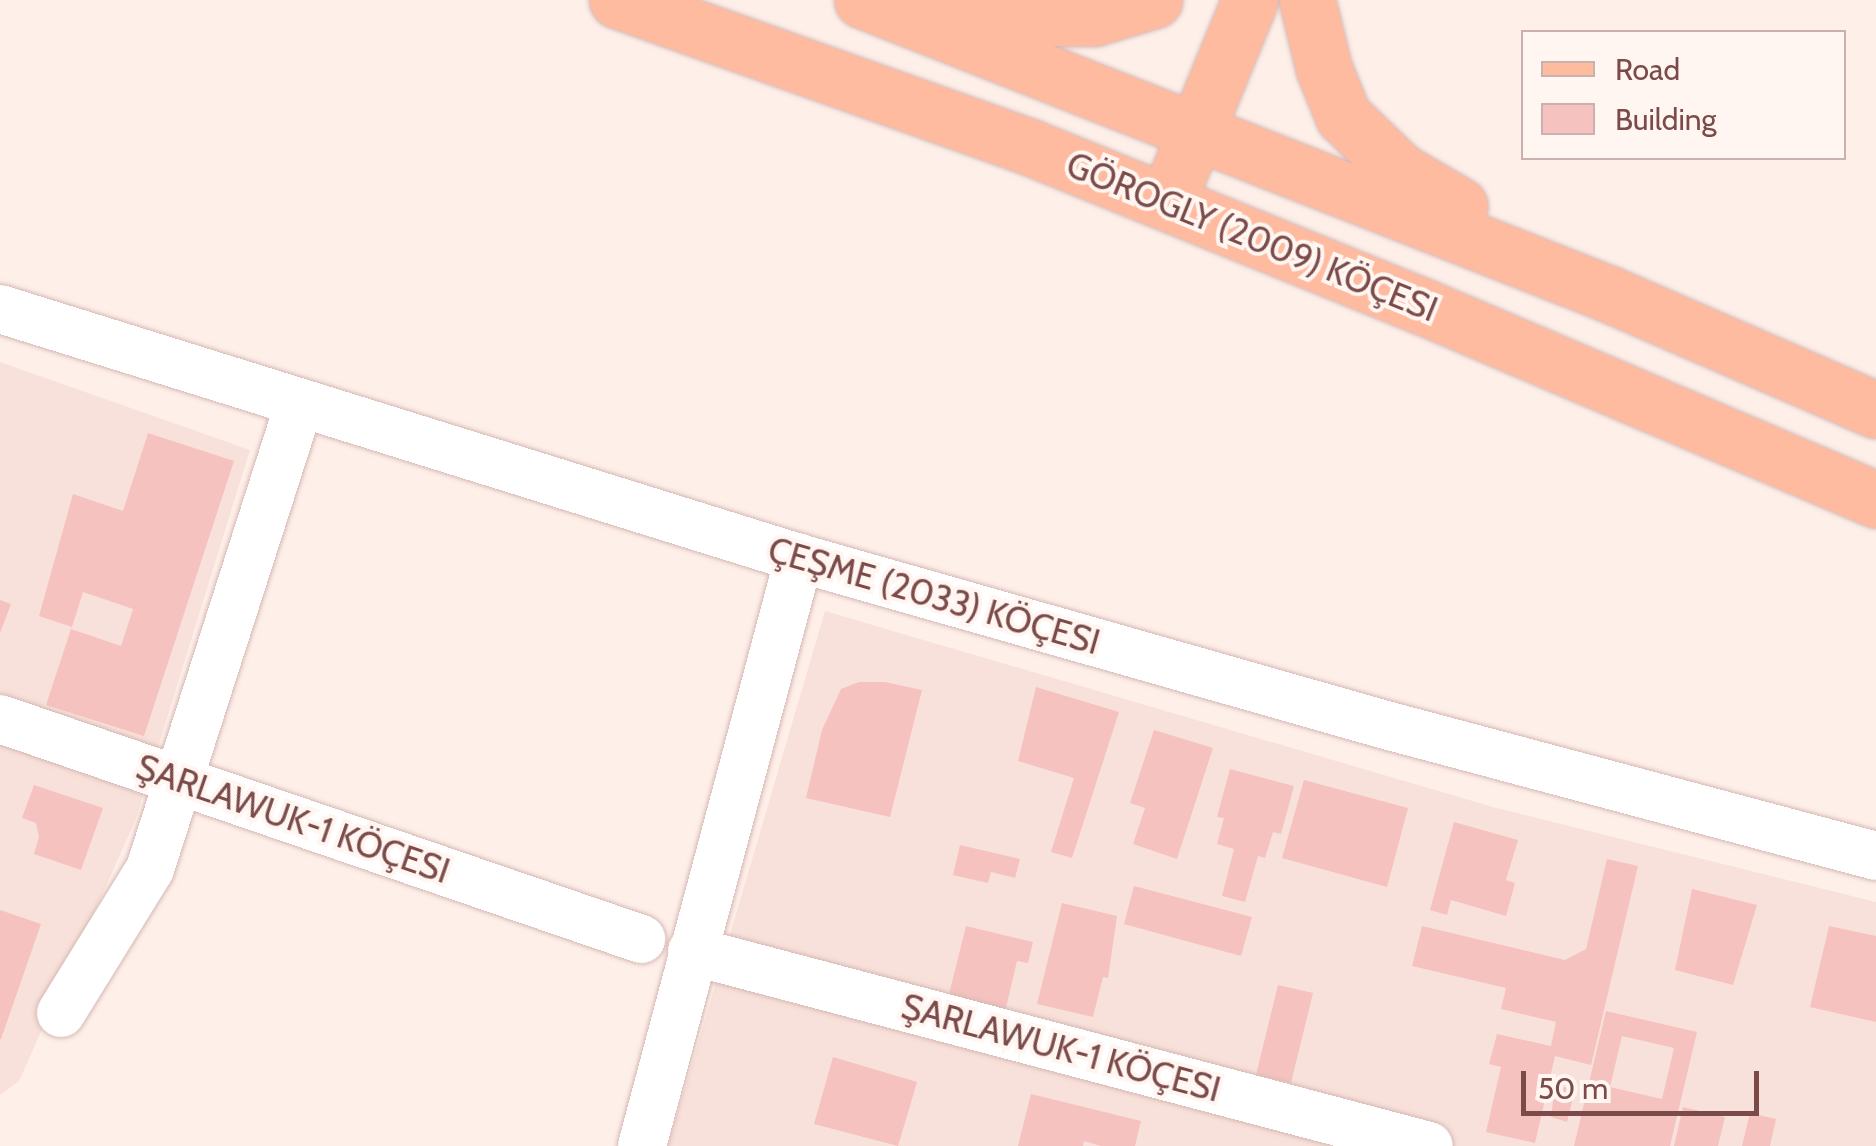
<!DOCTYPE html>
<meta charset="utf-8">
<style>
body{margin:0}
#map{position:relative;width:1876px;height:1146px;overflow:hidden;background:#feefe9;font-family:Cabin,sans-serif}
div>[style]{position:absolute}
.residential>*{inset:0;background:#f8e1da}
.building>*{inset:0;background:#f5c2bf}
.roads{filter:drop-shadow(0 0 2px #d6b7b3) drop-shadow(0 0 2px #d6b7b3)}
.minor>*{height:48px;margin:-24px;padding:0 24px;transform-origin:24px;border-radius:24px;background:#fff}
.major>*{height:55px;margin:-27.5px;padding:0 27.5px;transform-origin:27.5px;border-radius:27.5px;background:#ffbb9f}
span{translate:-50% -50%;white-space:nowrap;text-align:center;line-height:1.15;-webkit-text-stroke:8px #fff5f1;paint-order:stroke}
.street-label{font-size:35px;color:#7b4b4a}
.legend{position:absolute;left:1521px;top:30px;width:325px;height:130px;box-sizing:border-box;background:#fff5f1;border:2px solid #cab1ae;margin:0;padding:12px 18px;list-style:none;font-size:30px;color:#7b4b4a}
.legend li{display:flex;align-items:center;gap:20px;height:50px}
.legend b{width:50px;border:2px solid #cab1ae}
.scale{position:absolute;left:1521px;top:1071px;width:238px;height:45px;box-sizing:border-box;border:5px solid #7b4b4a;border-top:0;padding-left:12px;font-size:30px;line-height:35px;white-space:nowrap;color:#7b4b4a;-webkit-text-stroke:8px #fff5f1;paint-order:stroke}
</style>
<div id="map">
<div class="residential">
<i style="clip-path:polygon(0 362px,250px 450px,135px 821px,19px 1081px,0 1095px)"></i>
<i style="clip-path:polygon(825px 611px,1493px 807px,1876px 902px,1876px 1146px,668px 1146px)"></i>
</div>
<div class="building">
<i style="clip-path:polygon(148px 433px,234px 461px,144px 736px,46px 705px,71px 629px,121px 646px,133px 609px,83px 592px,72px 627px,39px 616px,73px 494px,123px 511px)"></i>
<i style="clip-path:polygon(0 600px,11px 604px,0 633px)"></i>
<i style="clip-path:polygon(859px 682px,885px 682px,922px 690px,890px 817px,806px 798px,822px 730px,841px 689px)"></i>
<i style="clip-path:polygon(1036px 687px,1119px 712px,1072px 858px,1051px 852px,1074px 778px,1018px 761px)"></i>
<i style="clip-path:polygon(1154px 730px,1213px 748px,1177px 859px,1133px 844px,1145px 808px,1130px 803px)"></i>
<i style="clip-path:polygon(1230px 769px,1294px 786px,1281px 834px,1273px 832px,1265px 858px,1258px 856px,1245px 902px,1222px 896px,1234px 849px,1217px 844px,1224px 818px,1217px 817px)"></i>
<i style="clip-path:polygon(1304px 780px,1408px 808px,1387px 887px,1282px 858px)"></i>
<i style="clip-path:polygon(34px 785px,103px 808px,81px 870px,34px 854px,39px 837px,36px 823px,22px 818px)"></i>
<i style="clip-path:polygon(1454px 822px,1518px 840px,1506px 880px,1515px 883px,1506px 916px,1451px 900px,1447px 915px,1430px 910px)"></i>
<i style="clip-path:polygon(960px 845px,1020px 859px,1015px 878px,991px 872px,988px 883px,953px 875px)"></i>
<i style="clip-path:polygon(1607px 859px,1638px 866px,1591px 1065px,1555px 1056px,1535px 1143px,1486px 1132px,1501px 1067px,1489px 1064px,1497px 1034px,1551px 1046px,1556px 1022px,1501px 1009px,1506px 988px,1412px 966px,1422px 926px,1565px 960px,1586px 949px)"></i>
<i style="clip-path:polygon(1134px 886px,1252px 917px,1241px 956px,1124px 924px)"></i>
<i style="clip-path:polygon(1692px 889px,1757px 905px,1733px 985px,1675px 970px)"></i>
<i style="clip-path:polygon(1062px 903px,1117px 916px,1108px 978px,1103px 977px,1093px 1017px,1037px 1004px)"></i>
<i style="clip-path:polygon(0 910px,41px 924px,1px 1039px,0 1039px)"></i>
<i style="clip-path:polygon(966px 926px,1033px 942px,1028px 963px,1017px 961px,1005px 1012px,948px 998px)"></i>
<i style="clip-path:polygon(1829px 926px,1876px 936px,1876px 1022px,1810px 1007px)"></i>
<i style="clip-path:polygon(1278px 985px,1313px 993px,1291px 1083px,1256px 1075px)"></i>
<i style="clip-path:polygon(evenodd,1606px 1011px,1697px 1032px,1670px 1146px,1574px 1146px,1606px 1011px,1622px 1036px,1674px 1048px,1662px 1099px,1610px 1087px,1622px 1036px)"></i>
<i style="clip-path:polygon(833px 1057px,917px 1082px,898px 1146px,814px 1124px)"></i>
<i style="clip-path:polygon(1555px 1085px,1575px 1090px,1567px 1122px,1551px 1117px)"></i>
<i style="clip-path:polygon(1031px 1094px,1141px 1121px,1135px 1146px,1101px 1146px,1084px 1141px,1083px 1146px,1018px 1146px)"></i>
<i style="clip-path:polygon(1683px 1107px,1725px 1117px,1718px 1146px,1674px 1146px)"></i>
<i style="clip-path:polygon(1750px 1113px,1776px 1119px,1770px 1146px,1742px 1146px)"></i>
</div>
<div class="roads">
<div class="minor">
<i style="left:0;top:309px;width:837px;rotate:17.31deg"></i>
<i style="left:799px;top:558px;width:606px;rotate:15.89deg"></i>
<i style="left:1382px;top:724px;width:511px;rotate:14.96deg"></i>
<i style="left:0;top:719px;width:678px;rotate:18.94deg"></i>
<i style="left:692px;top:951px;width:762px;rotate:14.82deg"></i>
<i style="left:61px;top:1013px;width:169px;rotate:-58.3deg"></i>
<i style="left:150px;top:869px;width:487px;rotate:-72.2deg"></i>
<i style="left:642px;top:1146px;width:609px;rotate:-75.05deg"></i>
</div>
<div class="major">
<i style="left:617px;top:0;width:438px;rotate:19.6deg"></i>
<i style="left:1030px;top:147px;width:423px;rotate:22.1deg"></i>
<i style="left:1422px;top:306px;width:494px;rotate:23.1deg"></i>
<i style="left:862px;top:0;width:803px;rotate:21.48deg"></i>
<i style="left:1609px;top:294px;width:291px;rotate:23.5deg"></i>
<i style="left:1307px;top:0;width:71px;rotate:76.2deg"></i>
<i style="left:1324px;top:69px;width:51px;rotate:68deg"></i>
<i style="left:1343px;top:116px;width:79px;rotate:44deg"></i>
<i style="left:1400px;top:171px;width:69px;rotate:30.3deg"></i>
<i style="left:946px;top:3px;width:71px;rotate:12.3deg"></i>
<i style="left:1015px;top:18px;width:79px"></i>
<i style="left:1094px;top:18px;width:63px;rotate:-16.7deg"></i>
<i style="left:1167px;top:202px;width:218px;rotate:-67.7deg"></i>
</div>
</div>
<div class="street-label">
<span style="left:1252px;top:237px;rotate:22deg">GÖROGLY (2009) KÖÇESI</span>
<span style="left:934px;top:596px;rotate:16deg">ÇEŞME (2033) KÖÇESI</span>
<span style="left:293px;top:819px;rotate:19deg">ŞARLAWUK-1 KÖÇESI</span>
<span style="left:1061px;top:1048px;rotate:15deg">ŞARLAWUK-1 KÖÇESI</span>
</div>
<ul class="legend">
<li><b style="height:12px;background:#ffbb9f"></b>Road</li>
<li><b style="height:28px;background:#f5c2bf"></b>Building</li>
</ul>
<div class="scale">50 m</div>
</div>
